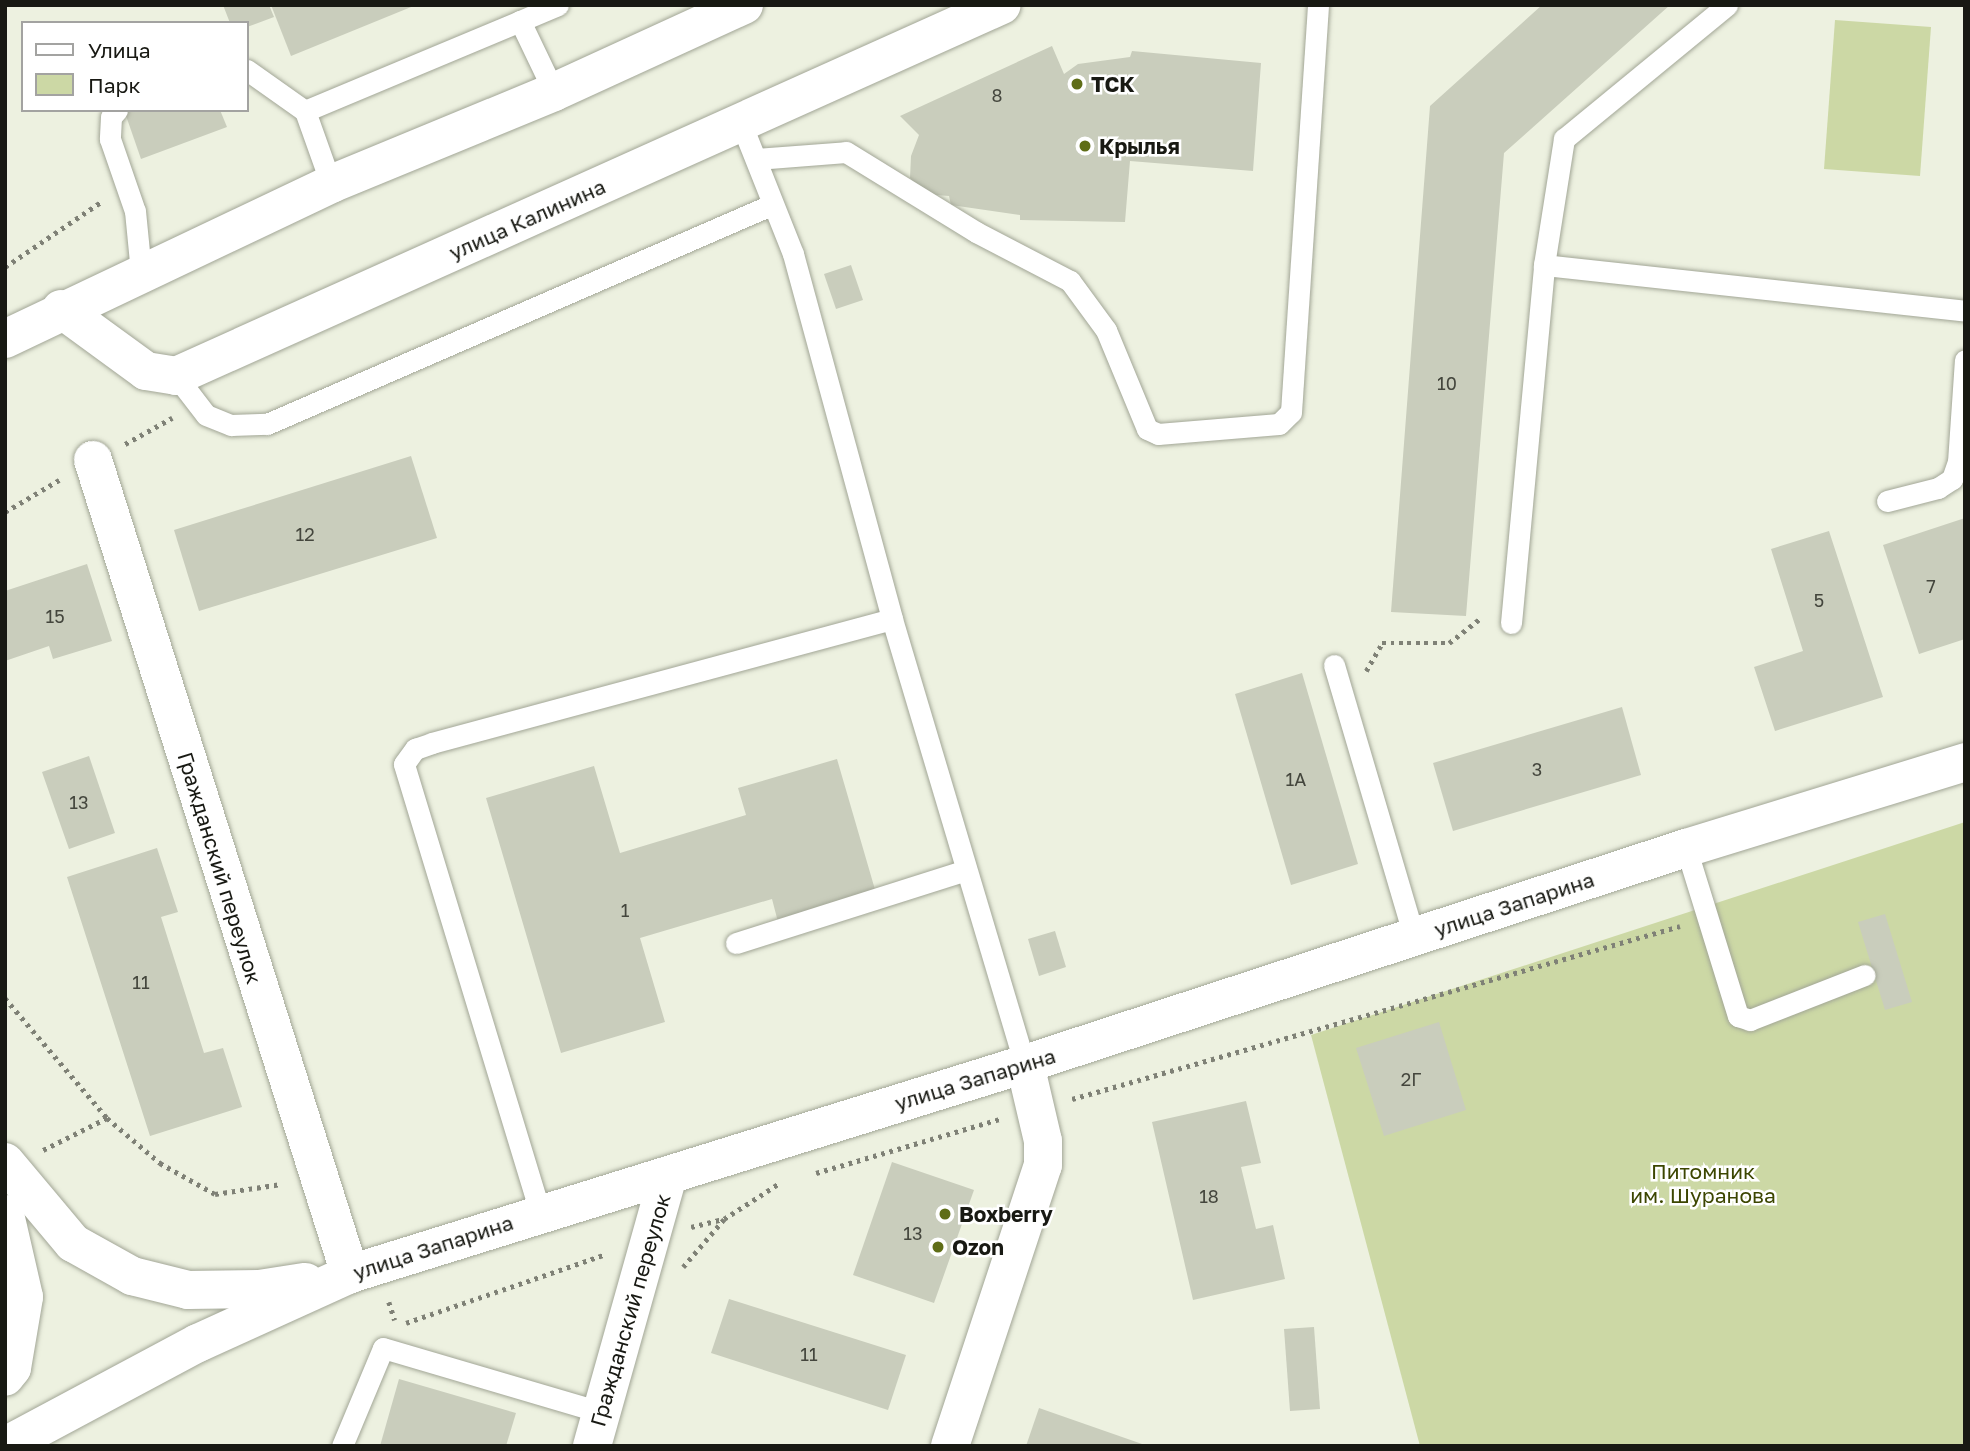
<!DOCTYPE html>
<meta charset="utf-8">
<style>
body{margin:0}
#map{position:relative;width:1970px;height:1451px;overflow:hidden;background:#edf1e0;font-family:"Golos Text",sans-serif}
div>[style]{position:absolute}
.green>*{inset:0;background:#ccd8a5}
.building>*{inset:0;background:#c9cdbc}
.path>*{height:4.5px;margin-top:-2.25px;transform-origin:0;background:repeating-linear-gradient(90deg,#7f8176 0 3.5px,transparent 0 8.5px)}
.roads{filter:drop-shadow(0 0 2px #a2a696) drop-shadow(0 0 2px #a2a696)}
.service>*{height:21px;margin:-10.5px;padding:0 10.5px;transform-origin:10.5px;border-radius:10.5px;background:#fff}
.minor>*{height:38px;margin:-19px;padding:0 19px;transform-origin:19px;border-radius:19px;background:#fff}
.primary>*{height:38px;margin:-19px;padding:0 19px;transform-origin:19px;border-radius:19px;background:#fff}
.dots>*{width:19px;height:19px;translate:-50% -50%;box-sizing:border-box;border:4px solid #fff;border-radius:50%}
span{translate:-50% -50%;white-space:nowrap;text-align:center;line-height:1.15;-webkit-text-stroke:5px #fff;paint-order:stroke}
.number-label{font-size:18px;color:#44463d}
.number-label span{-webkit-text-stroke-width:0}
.poi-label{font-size:21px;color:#181913;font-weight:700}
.left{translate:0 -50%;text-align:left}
.street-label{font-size:21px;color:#181913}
.park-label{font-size:21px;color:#3c4601}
.frame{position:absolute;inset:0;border:7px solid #181913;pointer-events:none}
.legend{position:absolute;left:21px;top:21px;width:228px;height:91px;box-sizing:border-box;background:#fff;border:2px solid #a3a3a1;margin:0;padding:9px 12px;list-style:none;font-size:21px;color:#181913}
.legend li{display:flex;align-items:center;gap:14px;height:35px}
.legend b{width:35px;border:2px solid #a3a3a1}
</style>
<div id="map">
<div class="green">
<i style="clip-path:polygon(1835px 20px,1931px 27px,1920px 176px,1824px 169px)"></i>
<i style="clip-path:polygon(1965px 822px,1965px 1446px,1420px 1446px,1311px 1035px)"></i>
</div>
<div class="building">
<i style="clip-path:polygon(223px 5px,269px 5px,274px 17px,247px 27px,247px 23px,230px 23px)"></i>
<i style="clip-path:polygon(271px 5px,416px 5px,291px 56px)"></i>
<i style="clip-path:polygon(1542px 5px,1670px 5px,1504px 153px,1466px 616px,1391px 612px,1430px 106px)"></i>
<i style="clip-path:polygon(1052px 46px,1064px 74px,1078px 64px,1130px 57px,1132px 51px,1261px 63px,1253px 171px,1130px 161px,1125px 222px,1020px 220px,1020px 215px,951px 205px,949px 196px,924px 194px,910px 178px,911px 156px,919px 135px,900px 116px)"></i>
<i style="clip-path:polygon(124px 110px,220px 110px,227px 127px,141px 159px)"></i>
<i style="clip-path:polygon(851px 265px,863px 300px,836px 309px,824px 274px)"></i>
<i style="clip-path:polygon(411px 456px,437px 538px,199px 611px,174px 530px)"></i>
<i style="clip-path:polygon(1965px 518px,1965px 639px,1919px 654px,1883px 545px)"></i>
<i style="clip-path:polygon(1829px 531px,1883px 697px,1775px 731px,1754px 667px,1803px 651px,1771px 549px)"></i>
<i style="clip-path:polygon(87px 564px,112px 641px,53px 659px,49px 646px,5px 661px,5px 591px)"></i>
<i style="clip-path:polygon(1302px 673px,1358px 864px,1291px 885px,1235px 694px)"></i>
<i style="clip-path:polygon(1622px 707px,1641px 775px,1453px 831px,1433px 763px)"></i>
<i style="clip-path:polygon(89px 756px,115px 833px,69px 849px,42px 772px)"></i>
<i style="clip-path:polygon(837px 759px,876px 893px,778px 922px,772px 899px,640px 938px,665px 1022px,561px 1053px,486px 798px,594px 766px,620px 853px,746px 815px,738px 788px)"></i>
<i style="clip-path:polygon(157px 848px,178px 912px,161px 917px,204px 1053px,223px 1048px,242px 1107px,150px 1136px,67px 877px)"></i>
<i style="clip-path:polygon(1885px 914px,1912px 1002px,1885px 1010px,1858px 922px)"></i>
<i style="clip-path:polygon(1055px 931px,1066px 967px,1039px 976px,1028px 939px)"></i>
<i style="clip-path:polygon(1439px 1022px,1466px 1110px,1384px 1136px,1356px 1048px)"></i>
<i style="clip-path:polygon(1246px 1101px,1261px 1163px,1241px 1167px,1256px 1229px,1273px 1225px,1285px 1279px,1193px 1300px,1152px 1122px)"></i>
<i style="clip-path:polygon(892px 1162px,974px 1190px,934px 1303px,853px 1275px)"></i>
<i style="clip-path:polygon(729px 1299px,906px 1355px,888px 1410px,711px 1353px)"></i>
<i style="clip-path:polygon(1314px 1327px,1320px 1409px,1290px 1411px,1284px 1329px)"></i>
<i style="clip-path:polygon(399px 1379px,516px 1413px,506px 1446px,380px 1446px)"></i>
<i style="clip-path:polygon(1039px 1408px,1145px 1445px,1145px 1446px,1026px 1446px)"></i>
</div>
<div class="path">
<i style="left:5px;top:267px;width:116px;rotate:-34.1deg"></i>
<i style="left:125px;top:444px;width:54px;rotate:-29deg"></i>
<i style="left:5px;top:512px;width:63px;rotate:-30.7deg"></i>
<i style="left:1366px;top:671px;width:32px;rotate:-60deg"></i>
<i style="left:1382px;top:643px;width:67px"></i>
<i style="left:1449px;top:643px;width:42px;rotate:-38.2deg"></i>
<i style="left:5px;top:998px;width:157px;rotate:49.6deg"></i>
<i style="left:107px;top:1118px;width:70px;rotate:40.3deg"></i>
<i style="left:160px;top:1163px;width:63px;rotate:29.4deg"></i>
<i style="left:215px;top:1194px;width:67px;rotate:-8.6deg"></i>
<i style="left:1072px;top:1099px;width:632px;rotate:-15.88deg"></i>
<i style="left:43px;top:1150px;width:72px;rotate:-26.6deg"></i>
<i style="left:816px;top:1173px;width:191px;rotate:-16.4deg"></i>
<i style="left:691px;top:1227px;width:34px;rotate:-14deg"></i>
<i style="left:683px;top:1267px;width:63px;rotate:-49.5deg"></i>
<i style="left:724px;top:1219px;width:64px;rotate:-32.9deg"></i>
<i style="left:389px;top:1302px;width:19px;rotate:72deg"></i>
<i style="left:406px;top:1323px;width:212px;rotate:-19deg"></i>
</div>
<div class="roads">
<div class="service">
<i style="left:520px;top:21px;width:41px;rotate:-22.8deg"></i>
<i style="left:247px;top:70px;width:71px;rotate:35.3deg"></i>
<i style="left:305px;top:111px;width:77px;rotate:70.4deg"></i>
<i style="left:117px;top:110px;width:9px;rotate:131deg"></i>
<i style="left:111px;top:117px;width:22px;rotate:93deg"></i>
<i style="left:110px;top:139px;width:76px;rotate:70.9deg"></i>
<i style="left:135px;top:211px;width:61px;rotate:84.4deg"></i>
<i style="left:305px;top:111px;width:233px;rotate:-22.7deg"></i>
<i style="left:520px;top:21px;width:79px;rotate:64.4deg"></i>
<i style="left:741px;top:123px;width:141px;rotate:68.3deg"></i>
<i style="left:793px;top:254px;width:378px;rotate:74.8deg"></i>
<i style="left:892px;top:619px;width:464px;rotate:73.4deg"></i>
<i style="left:756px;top:159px;width:90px;rotate:-4.4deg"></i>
<i style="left:846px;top:152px;width:153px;rotate:31.6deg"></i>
<i style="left:976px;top:232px;width:106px;rotate:27.5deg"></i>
<i style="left:1070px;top:281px;width:61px;rotate:53.7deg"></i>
<i style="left:1106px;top:330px;width:107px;rotate:67.5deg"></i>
<i style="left:1147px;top:429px;width:12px;rotate:24deg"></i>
<i style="left:1158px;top:434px;width:121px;rotate:-4.7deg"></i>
<i style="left:1279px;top:424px;width:17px;rotate:-45deg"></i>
<i style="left:1291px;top:412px;width:408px;rotate:-86.2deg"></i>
<i style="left:1544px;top:265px;width:424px;rotate:6.2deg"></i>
<i style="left:176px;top:376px;width:49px;rotate:52.4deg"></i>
<i style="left:206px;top:415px;width:27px;rotate:22deg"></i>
<i style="left:231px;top:425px;width:36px;rotate:-2deg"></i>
<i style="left:267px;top:424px;width:550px;rotate:-23.49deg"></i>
<i style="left:1887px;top:501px;width:53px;rotate:-14.3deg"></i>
<i style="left:1938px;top:488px;width:17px;rotate:-33deg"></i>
<i style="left:1952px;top:479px;width:18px;rotate:-71deg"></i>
<i style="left:1958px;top:462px;width:102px;rotate:-86.1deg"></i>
<i style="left:1511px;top:623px;width:360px;rotate:-84.7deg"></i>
<i style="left:1544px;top:265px;width:128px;rotate:-81deg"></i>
<i style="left:1564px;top:139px;width:211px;rotate:-39.4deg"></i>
<i style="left:1334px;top:665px;width:284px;rotate:73.6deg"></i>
<i style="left:1686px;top:848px;width:176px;rotate:72.8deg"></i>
<i style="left:1738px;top:1016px;width:13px;rotate:18deg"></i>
<i style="left:1750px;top:1020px;width:123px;rotate:-21.4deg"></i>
<i style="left:736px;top:943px;width:241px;rotate:-17.6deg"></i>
<i style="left:540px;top:1212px;width:468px;rotate:-106.9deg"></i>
<i style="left:404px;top:764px;width:19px;rotate:-54deg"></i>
<i style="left:415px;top:749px;width:18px;rotate:-19deg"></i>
<i style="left:432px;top:743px;width:476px;rotate:-15.1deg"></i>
<i style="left:342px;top:1446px;width:106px;rotate:-67.3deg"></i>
<i style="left:383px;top:1348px;width:227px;rotate:16.4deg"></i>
</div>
<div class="minor">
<i style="left:61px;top:309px;width:105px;rotate:36.1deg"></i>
<i style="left:146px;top:371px;width:30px;rotate:9deg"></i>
<i style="left:176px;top:376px;width:905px;rotate:-24.19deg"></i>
<i style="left:93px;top:460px;width:854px;rotate:72.48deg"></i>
<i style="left:592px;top:1446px;width:281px;rotate:-74.3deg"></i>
<i style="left:950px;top:1446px;width:296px;rotate:-71.7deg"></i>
<i style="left:1043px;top:1165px;width:24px;rotate:-90deg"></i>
<i style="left:1043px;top:1141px;width:79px;rotate:-103.2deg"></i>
</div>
<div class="primary">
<i style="left:5px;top:339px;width:361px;rotate:-25.4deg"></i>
<i style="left:331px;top:184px;width:241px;rotate:-22.4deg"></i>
<i style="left:554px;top:92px;width:209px;rotate:-24.6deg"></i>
<i style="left:5px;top:1162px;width:106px;rotate:50deg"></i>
<i style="left:73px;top:1243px;width:68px;rotate:29.2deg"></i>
<i style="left:132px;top:1276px;width:58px;rotate:14deg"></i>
<i style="left:188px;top:1290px;width:71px;rotate:-0.8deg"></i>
<i style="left:259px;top:1289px;width:47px;rotate:-8.7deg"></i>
<i style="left:5px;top:1214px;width:85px;rotate:77.1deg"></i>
<i style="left:24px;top:1297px;width:72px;rotate:99.6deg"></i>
<i style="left:12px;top:1368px;width:11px;rotate:128deg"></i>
<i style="left:5px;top:1446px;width:219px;rotate:-28.1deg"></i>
<i style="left:198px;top:1343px;width:167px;rotate:-24.4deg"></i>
<i style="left:350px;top:1274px;width:707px;rotate:-17.28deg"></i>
<i style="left:1025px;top:1064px;width:695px;rotate:-18.1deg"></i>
<i style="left:1686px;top:848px;width:292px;rotate:-17.1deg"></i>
</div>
</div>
<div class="dots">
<i style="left:1077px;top:84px;background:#5f6d17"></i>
<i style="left:1085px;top:146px;background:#5f6d17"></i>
<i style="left:945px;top:1214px;background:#5f6d17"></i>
<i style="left:938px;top:1247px;background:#5f6d17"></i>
</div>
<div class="number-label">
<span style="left:997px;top:95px">8</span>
<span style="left:1447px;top:383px">10</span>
<span style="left:305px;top:534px">12</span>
<span style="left:1931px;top:586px">7</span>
<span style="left:1819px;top:600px">5</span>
<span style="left:55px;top:616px">15</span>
<span style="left:1537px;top:769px">3</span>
<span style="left:1296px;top:779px">1А</span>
<span style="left:79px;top:802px">13</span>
<span style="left:625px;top:910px">1</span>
<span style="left:141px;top:982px">11</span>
<span style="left:1411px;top:1079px">2Г</span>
<span style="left:1209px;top:1196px">18</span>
<span style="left:913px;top:1233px">13</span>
<span style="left:809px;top:1354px">11</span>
</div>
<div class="poi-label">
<span class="left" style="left:1091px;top:84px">ТСК</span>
<span class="left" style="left:1099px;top:146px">Крылья</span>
<span class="left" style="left:959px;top:1214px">Boxberry</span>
<span class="left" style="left:952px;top:1247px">Ozon</span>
</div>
<div class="street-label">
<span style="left:527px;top:219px;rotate:-24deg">улица Калинина</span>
<span style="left:220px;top:868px;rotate:73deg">Гражданский переулок</span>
<span style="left:1514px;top:904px;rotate:-18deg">улица Запарина</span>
<span style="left:975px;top:1079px;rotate:-17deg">улица Запарина</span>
<span style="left:433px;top:1247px;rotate:-18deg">улица Запарина</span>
<span style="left:630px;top:1310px;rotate:-74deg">Гражданский переулок</span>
</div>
<div class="park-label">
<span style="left:1703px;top:1183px">Питомник<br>им. Шуранова</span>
</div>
<div class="frame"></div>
<ul class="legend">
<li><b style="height:9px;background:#fff"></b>Улица</li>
<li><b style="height:19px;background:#ccd8a5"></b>Парк</li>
</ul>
</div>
